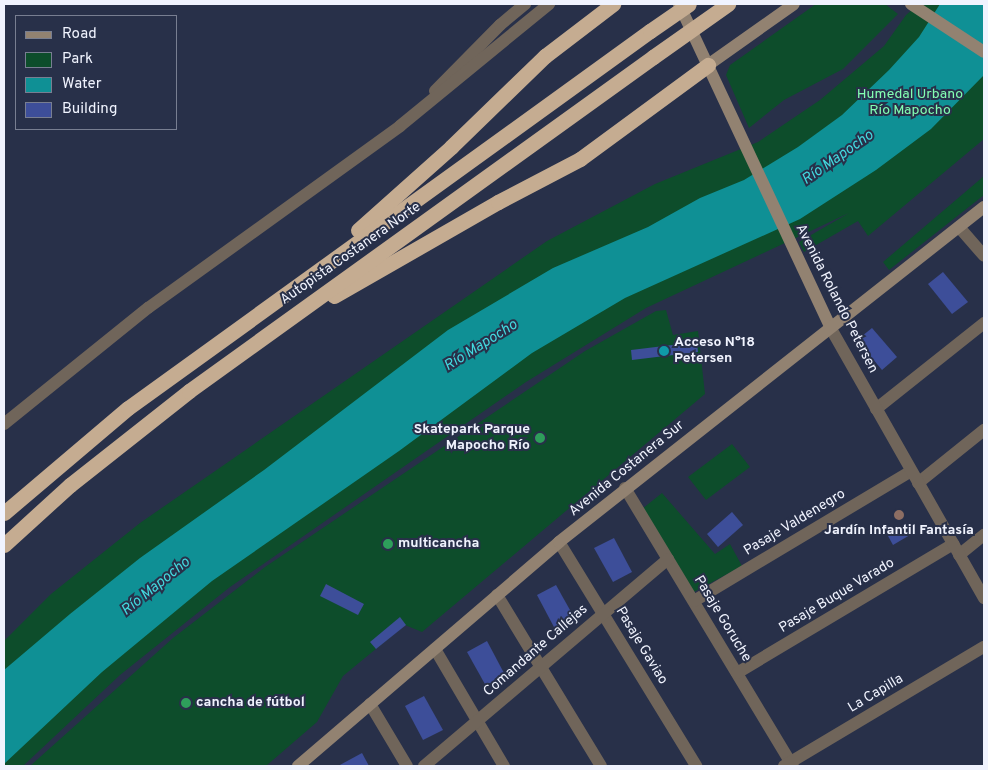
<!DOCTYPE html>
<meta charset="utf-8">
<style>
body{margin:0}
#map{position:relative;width:988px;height:770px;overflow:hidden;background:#283049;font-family:Overpass,sans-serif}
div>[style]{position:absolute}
.green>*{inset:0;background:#0d4d2b}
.water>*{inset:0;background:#0f9095}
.building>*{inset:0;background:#3d4e99}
.minor>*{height:12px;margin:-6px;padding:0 6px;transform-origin:6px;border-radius:6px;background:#70655a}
.tertiary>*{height:12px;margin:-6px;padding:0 6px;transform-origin:6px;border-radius:6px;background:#70655a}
.secondary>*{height:12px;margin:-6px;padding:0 6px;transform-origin:6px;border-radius:6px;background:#928271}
.motorway>*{height:15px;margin:-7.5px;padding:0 7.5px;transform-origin:7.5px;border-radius:7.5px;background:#c5ac91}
.motorway-bridge>*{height:15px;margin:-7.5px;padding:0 7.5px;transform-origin:7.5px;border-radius:7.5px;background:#c5ac91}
.dots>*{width:14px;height:14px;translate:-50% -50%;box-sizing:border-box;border:2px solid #283049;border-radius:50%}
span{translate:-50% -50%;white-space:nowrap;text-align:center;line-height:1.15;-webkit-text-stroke:4px #283049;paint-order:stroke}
.park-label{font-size:14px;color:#83feb2}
.street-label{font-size:14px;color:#f0f3fe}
.poi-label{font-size:14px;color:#f0f3fe;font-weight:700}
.left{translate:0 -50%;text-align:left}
.right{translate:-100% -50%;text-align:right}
.water-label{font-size:15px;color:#43d9df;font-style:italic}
.frame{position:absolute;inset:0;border:5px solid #f0f3fe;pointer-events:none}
.legend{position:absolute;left:15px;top:15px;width:162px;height:115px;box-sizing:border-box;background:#283049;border:1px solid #787e91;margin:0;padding:6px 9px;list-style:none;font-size:15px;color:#f0f3fe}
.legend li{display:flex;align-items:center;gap:10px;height:25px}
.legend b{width:25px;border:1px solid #787e91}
</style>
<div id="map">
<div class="green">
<i style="clip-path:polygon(816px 4px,885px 4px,898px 14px,843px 69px,784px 100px,749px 128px,726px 75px,730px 65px)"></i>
<i style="clip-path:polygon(919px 4px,984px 4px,984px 139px,868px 236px,858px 221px,804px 252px,799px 242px,849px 213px,646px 308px,526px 382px,230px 587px,120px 675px,23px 766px,4px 766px,4px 641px,51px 594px,140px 523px,547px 241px,655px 184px,758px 142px,820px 100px,884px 46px,906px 15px)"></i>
<i style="clip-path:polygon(984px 176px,984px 195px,889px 270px,883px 262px)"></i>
<i style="clip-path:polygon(666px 310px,673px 335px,698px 331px,705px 394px,422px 632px,405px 625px,343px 676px,317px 722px,266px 766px,30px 766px,173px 638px,265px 567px,585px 351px,656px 311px)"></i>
<i style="clip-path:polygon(732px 444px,750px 467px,706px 500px,688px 477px)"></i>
<i style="clip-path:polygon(662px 493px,715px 554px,730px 544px,742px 566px,694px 592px,642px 509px)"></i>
</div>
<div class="water">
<i style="clip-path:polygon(940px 4px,984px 4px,984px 75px,931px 129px,876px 170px,800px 219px,625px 298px,532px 353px,399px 451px,212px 581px,102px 672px,4px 764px,4px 670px,70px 614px,140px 558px,264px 470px,448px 330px,553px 268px,648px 227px,700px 198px,744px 180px,798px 147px,842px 115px,889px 70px,919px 37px)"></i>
</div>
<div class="building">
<i style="clip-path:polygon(943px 272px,968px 302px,952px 314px,928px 284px)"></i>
<i style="clip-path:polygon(872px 328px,897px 357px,882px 370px,857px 340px)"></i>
<i style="clip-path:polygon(697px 342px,698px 352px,632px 360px,631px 350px)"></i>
<i style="clip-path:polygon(732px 512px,743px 525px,718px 547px,707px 534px)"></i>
<i style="clip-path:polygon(910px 524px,915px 532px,893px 545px,888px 536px)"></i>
<i style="clip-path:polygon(614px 538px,632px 572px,613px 582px,594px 548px)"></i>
<i style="clip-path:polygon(326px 584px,364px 604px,358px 615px,320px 596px)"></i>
<i style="clip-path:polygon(556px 585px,575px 619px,555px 629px,537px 595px)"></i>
<i style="clip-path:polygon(400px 617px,406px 625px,376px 649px,370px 642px)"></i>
<i style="clip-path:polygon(487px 641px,505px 675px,486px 686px,467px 652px)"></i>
<i style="clip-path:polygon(424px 696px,443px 730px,423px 740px,405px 706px)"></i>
<i style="clip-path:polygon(362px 753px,369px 766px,338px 766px)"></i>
</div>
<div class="minor">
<i style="left:959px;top:227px;width:38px;rotate:49deg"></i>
<i style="left:876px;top:409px;width:138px;rotate:-38.5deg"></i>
<i style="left:918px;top:483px;width:85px;rotate:-38.8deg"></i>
<i style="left:625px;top:488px;width:325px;rotate:58.9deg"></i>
<i style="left:559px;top:542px;width:263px;rotate:58.5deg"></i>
<i style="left:959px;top:555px;width:32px;rotate:-39deg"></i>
<i style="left:497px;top:595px;width:200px;rotate:58.7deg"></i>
<i style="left:694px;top:601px;width:253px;rotate:-30.9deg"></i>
<i style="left:435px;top:649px;width:136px;rotate:59.5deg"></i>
<i style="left:737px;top:673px;width:252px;rotate:-30.8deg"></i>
<i style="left:370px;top:704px;width:72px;rotate:59.2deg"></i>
<i style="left:424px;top:766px;width:320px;rotate:-40.3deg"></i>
</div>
<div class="tertiary">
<i style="left:435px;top:91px;width:93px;rotate:-45.4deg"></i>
<i style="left:500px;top:25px;width:33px;rotate:-40deg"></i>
<i style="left:830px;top:327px;width:312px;rotate:60.4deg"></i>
<i style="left:4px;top:424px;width:185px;rotate:-38.9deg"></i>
<i style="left:148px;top:308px;width:311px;rotate:-35.8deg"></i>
<i style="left:400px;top:126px;width:193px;rotate:-39.3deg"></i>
<i style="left:784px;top:766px;width:233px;rotate:-30.8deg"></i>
</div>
<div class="secondary">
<i style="left:679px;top:4px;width:357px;rotate:64.9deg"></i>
<i style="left:911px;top:4px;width:87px;rotate:33.3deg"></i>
<i style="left:708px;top:65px;width:105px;rotate:-35.3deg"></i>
<i style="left:298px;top:766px;width:344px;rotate:-40.6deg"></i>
<i style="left:559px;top:542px;width:541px;rotate:-38.25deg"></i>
</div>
<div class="motorway">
<i style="left:358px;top:230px;width:125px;rotate:-41.7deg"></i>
<i style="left:451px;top:147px;width:131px;rotate:-44.1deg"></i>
<i style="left:545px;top:56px;width:86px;rotate:-37.4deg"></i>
<i style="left:334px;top:296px;width:189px;rotate:-29.8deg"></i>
<i style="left:498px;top:202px;width:93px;rotate:-27.7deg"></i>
<i style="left:580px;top:159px;width:159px;rotate:-36.3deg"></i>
<i style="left:4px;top:513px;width:162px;rotate:-40.3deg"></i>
<i style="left:128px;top:408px;width:644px;rotate:-35.84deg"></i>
<i style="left:4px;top:545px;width:89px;rotate:-42.3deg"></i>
<i style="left:70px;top:485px;width:152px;rotate:-38.3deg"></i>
<i style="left:189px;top:391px;width:572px;rotate:-35.75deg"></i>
</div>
<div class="motorway-bridge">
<i style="left:650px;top:31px;width:47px;rotate:-34.7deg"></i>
<i style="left:653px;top:57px;width:92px;rotate:-35.2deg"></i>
</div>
<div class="dots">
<i style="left:664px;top:351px;background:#0f9aa8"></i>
<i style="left:540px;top:438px;background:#2e9e5b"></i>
<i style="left:899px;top:515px;background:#8d6e63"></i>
<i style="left:388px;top:544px;background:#2e9e5b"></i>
<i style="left:186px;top:703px;background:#2e9e5b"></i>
</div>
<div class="park-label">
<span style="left:910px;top:103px">Humedal Urbano<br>Río Mapocho</span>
</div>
<div class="street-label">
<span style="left:351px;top:254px;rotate:-35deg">Autopista Costanera Norte</span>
<span style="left:836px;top:299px;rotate:63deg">Avenida Rolando Petersen</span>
<span style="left:627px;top:469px;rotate:-39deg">Avenida Costanera Sur</span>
<span style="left:795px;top:523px;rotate:-31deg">Pasaje Valdenegro</span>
<span style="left:837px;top:596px;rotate:-31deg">Pasaje Buque Varado</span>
<span style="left:722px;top:619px;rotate:59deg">Pasaje Goruche</span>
<span style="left:641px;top:646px;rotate:59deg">Pasaje Gaviao</span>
<span style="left:536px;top:651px;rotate:-41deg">Comandante Callejas</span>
<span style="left:876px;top:694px;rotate:-31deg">La Capilla</span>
</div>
<div class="poi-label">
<span class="left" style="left:674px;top:351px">Acceso N°18<br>Petersen</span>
<span class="right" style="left:530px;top:438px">Skatepark Parque<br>Mapocho Río</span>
<span style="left:899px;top:531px">Jardín Infantil Fantasía</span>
<span class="left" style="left:398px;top:544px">multicancha</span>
<span class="left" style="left:196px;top:703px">cancha de fútbol</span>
</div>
<div class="water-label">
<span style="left:838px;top:158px;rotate:-35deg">Río Mapocho</span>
<span style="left:481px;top:346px;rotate:-32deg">Río Mapocho</span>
<span style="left:156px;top:587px;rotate:-39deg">Río Mapocho</span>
</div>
<div class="frame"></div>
<ul class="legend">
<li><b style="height:6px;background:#928271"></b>Road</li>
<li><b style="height:14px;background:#0d4d2b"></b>Park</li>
<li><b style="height:14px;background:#0f9095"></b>Water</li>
<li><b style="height:14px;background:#3d4e99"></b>Building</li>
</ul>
</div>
